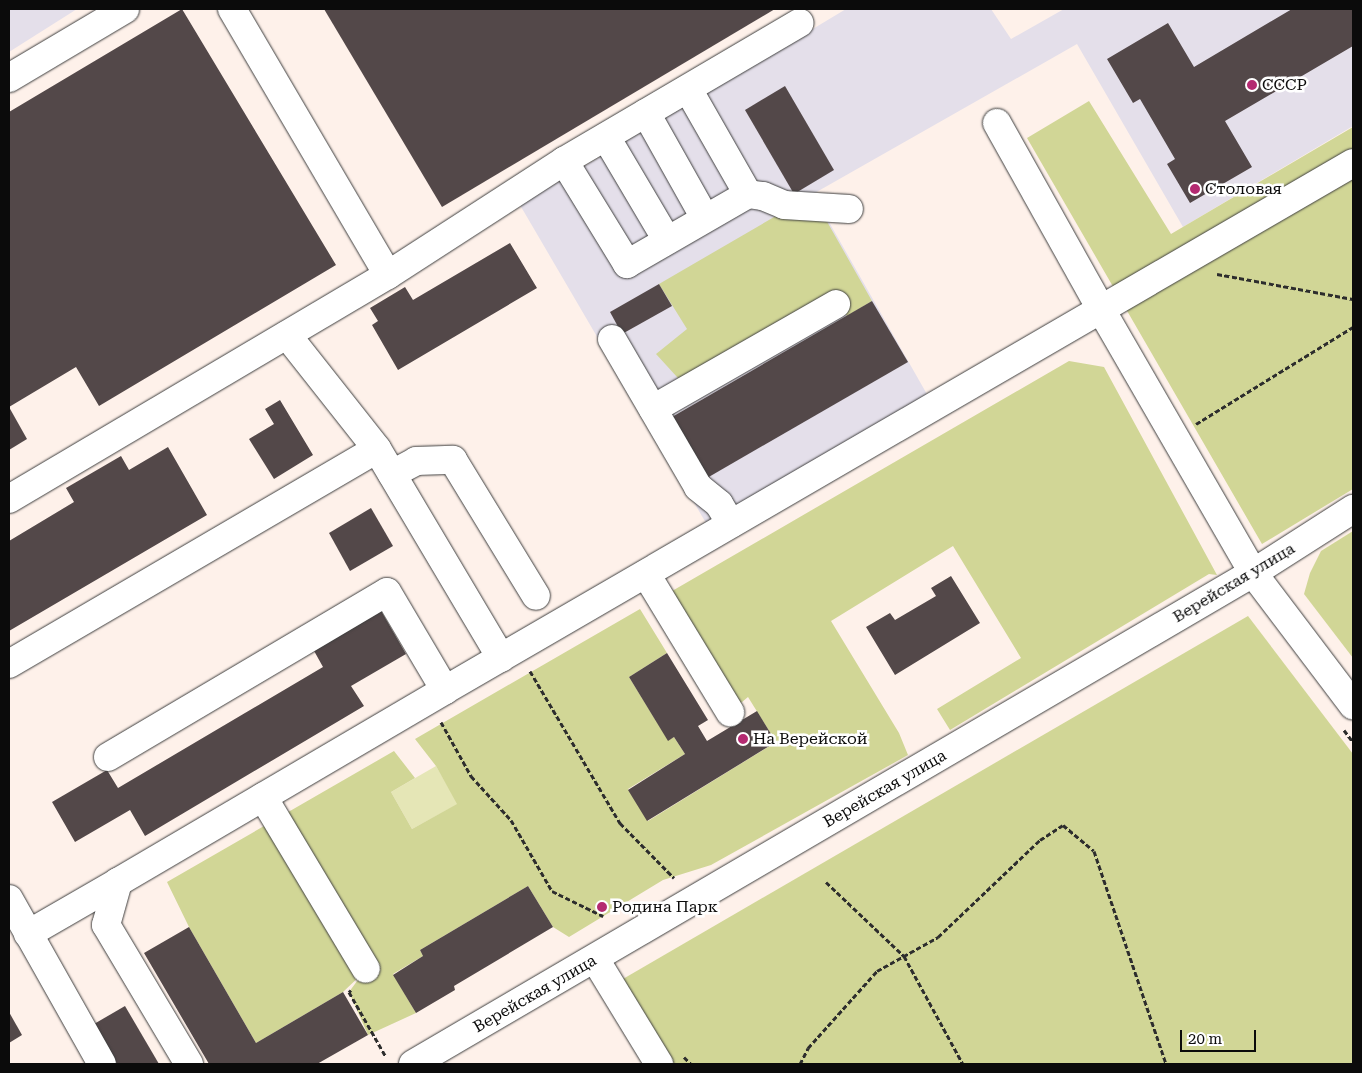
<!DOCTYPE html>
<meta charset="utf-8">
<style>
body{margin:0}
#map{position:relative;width:1362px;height:1073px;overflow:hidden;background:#fef1ea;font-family:"Roboto Serif",serif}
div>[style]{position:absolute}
.industrial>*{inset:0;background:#e4dfea}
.green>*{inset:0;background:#e5e6b6}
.forest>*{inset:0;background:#d1d696}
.building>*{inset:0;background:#534849}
.path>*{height:3px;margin-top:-1.5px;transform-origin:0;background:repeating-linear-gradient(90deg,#2d2d2d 0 5px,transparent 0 7.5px)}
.roads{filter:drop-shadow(0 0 1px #3e3e3e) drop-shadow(0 0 1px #3e3e3e)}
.minor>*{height:28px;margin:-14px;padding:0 14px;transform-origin:14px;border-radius:14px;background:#fff}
.dots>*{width:14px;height:14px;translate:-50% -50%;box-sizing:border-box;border:2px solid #fff;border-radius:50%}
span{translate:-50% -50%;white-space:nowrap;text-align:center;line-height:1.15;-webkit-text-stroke:5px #fff;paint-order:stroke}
.poi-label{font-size:16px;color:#0b0b0b}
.left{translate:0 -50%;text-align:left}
.street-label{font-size:16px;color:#0b0b0b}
.frame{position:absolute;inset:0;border:10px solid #0b0b0b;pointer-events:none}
.scale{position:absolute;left:1180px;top:1030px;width:76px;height:22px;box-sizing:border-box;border:2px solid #0b0b0b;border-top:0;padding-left:6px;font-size:15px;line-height:18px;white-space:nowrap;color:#0b0b0b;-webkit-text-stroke:4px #fff;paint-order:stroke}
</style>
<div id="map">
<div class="industrial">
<i style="clip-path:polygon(9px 9px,77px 9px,9px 52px)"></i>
<i style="clip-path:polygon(846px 9px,991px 9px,1011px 39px,1064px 9px,1353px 9px,1353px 126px,1183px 227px,1077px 44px,813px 194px,928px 396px,706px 523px,520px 205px)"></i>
</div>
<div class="green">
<i style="clip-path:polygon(436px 766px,458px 804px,412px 829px,391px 792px)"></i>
</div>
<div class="forest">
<i style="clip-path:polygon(1089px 101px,1171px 234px,1353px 127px,1353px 489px,1262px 544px,1027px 138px)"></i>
<i style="clip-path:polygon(812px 195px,872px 301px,847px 316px,836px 304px,688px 389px,656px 354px,687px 329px,659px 284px)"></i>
<i style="clip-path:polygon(1069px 361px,1104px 367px,1217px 575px,1209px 574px,950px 730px,937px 709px,1021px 658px,953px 546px,831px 621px,899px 733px,908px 755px,711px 865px,663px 880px,569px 937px,553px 927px,528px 886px,420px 950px,423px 956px,393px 974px,416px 1013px,368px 1035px,349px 992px,363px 973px,343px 992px,256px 1043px,189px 927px,167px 882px,394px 751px,415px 778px,391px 792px,412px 829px,457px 804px,436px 766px,415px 739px,640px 609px,667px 653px,629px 677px,668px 740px,674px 737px,685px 754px,628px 789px,648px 821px,776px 742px,748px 697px,730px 712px,660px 598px)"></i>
<i style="clip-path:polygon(1353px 531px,1353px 658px,1304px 594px,1310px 573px,1321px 551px)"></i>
<i style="clip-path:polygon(1248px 616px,1353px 754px,1353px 1064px,646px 1064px,604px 990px)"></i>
</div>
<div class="building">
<i style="clip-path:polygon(182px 9px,336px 265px,99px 406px,76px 367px,9px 407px,9px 112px)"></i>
<i style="clip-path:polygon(324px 9px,775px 9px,442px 207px)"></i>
<i style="clip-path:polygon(1292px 9px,1353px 9px,1353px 46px,1225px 121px,1252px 167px,1190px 203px,1167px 164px,1175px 159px,1140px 99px,1133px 103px,1107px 59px,1168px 23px,1194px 67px)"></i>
<i style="clip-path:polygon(785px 86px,834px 170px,794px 194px,745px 110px)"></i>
<i style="clip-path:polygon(510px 243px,537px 288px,398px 370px,372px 325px,378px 321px,370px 308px,405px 287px,413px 300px)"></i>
<i style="clip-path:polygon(659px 284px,672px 306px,622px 334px,610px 312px)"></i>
<i style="clip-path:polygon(872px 301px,908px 362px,707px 478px,672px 417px)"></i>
<i style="clip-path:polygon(280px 400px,313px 455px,274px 479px,249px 439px,274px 424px,265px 409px)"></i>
<i style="clip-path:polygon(9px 407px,27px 439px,9px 450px)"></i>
<i style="clip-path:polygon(168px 447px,207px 515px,9px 631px,9px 541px,74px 502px,66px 488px,121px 456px,129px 470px)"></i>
<i style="clip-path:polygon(371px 508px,393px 546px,350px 571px,329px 533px)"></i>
<i style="clip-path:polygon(951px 576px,980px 623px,895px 675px,866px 627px,890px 613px,895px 620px,936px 596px,931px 588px)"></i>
<i style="clip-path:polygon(380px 609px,406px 654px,351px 686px,364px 706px,145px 836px,130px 810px,75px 842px,52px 802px,107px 770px,118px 788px,323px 667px,313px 649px)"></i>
<i style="clip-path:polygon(667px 653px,708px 720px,698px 726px,707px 741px,757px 711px,776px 742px,647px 821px,628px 790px,685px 754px,674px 737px,668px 741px,629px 677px)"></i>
<i style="clip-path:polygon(528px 886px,553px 927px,454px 986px,455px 990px,416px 1013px,393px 975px,423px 956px,420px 950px)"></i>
<i style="clip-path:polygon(189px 927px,256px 1043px,343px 992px,368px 1035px,317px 1064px,209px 1064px,144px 953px)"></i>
<i style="clip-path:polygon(125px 1006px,159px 1064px,117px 1064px,94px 1024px)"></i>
<i style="clip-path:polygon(9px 1012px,22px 1035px,9px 1043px)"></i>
</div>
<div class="path">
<i style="left:1217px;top:274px;width:138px;rotate:10.4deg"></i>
<i style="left:1196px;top:424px;width:185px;rotate:-31.7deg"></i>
<i style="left:530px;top:671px;width:177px;rotate:59.4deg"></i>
<i style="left:620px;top:823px;width:77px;rotate:45.5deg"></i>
<i style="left:441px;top:722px;width:62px;rotate:60.9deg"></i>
<i style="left:471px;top:776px;width:59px;rotate:47.7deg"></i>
<i style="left:511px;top:820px;width:82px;rotate:60deg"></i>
<i style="left:552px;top:891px;width:57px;rotate:26.1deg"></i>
<i style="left:1344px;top:730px;width:15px;rotate:53deg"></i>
<i style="left:826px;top:882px;width:108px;rotate:43.5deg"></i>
<i style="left:904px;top:956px;width:123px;rotate:61.4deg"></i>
<i style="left:351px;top:990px;width:3px;rotate:135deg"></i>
<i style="left:349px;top:992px;width:73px;rotate:60.3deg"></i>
<i style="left:684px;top:1057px;width:10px;rotate:45deg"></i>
<i style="left:800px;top:1064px;width:18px;rotate:-63deg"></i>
<i style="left:808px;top:1048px;width:103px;rotate:-48.1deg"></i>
<i style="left:877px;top:971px;width:70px;rotate:-29.1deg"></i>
<i style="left:938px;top:937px;width:141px;rotate:-43.6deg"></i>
<i style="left:1040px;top:840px;width:27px;rotate:-33deg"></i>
<i style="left:1063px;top:825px;width:40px;rotate:40deg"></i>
<i style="left:1094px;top:851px;width:225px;rotate:71.3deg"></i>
</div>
<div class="roads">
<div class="minor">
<i style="left:232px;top:9px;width:308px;rotate:59.6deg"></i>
<i style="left:388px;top:275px;width:210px;rotate:-32.9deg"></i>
<i style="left:564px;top:161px;width:273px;rotate:-30.4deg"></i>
<i style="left:9px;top:78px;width:135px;rotate:-30.7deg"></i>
<i style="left:688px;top:89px;width:121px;rotate:60.3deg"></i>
<i style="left:646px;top:113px;width:120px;rotate:60.7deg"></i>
<i style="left:997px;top:123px;width:215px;rotate:60.8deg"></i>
<i style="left:1102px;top:311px;width:302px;rotate:60deg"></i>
<i style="left:1253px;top:573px;width:166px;rotate:52.9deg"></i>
<i style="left:606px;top:137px;width:120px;rotate:59.4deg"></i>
<i style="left:564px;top:161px;width:121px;rotate:58.5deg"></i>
<i style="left:627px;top:264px;width:140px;rotate:-30deg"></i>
<i style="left:748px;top:194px;width:15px;rotate:8deg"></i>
<i style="left:763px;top:196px;width:23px;rotate:23deg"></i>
<i style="left:784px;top:205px;width:65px;rotate:3.5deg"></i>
<i style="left:287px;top:335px;width:145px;rotate:51.7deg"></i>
<i style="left:612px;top:339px;width:171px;rotate:59.8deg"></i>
<i style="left:698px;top:487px;width:27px;rotate:39deg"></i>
<i style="left:719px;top:504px;width:23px;rotate:59deg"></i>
<i style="left:653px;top:409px;width:211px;rotate:-29.8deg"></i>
<i style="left:392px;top:474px;width:27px;rotate:-28deg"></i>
<i style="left:416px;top:461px;width:37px;rotate:-2deg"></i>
<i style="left:453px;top:460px;width:159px;rotate:58.6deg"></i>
<i style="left:9px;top:499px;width:440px;rotate:-30.6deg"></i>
<i style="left:646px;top:574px;width:162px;rotate:58.7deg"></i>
<i style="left:9px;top:664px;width:426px;rotate:-30.3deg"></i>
<i style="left:377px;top:449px;width:243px;rotate:59.3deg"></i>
<i style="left:108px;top:757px;width:324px;rotate:-30.6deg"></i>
<i style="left:387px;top:592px;width:114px;rotate:59.4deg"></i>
<i style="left:263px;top:797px;width:200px;rotate:59.1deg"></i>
<i style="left:9px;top:899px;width:189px;rotate:60.6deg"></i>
<i style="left:28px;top:934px;width:104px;rotate:-30deg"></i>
<i style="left:595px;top:959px;width:123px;rotate:58.6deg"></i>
<i style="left:189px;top:1064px;width:162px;rotate:-120.8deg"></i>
<i style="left:106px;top:925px;width:45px;rotate:-74.4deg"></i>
<i style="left:118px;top:882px;width:379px;rotate:-30.4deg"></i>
<i style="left:445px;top:690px;width:1050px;rotate:-30.13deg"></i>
<i style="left:413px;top:1064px;width:973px;rotate:-30.31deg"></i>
<i style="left:1253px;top:573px;width:119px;rotate:-32.6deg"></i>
</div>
</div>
<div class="dots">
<i style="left:1252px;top:85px;background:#b42a71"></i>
<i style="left:1195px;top:189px;background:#b42a71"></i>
<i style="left:743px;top:739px;background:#b42a71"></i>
<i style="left:602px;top:907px;background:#b42a71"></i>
</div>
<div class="poi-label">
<span class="left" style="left:1262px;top:85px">СССР</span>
<span class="left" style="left:1205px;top:189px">Столовая</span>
<span class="left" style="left:753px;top:739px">На Верейской</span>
<span class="left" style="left:612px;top:907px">Родина Парк</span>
</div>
<div class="street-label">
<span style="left:1234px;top:583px;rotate:-31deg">Верейская улица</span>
<span style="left:885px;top:789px;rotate:-30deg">Верейская улица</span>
<span style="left:535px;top:994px;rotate:-30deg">Верейская улица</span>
</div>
<div class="frame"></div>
<div class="scale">20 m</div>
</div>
